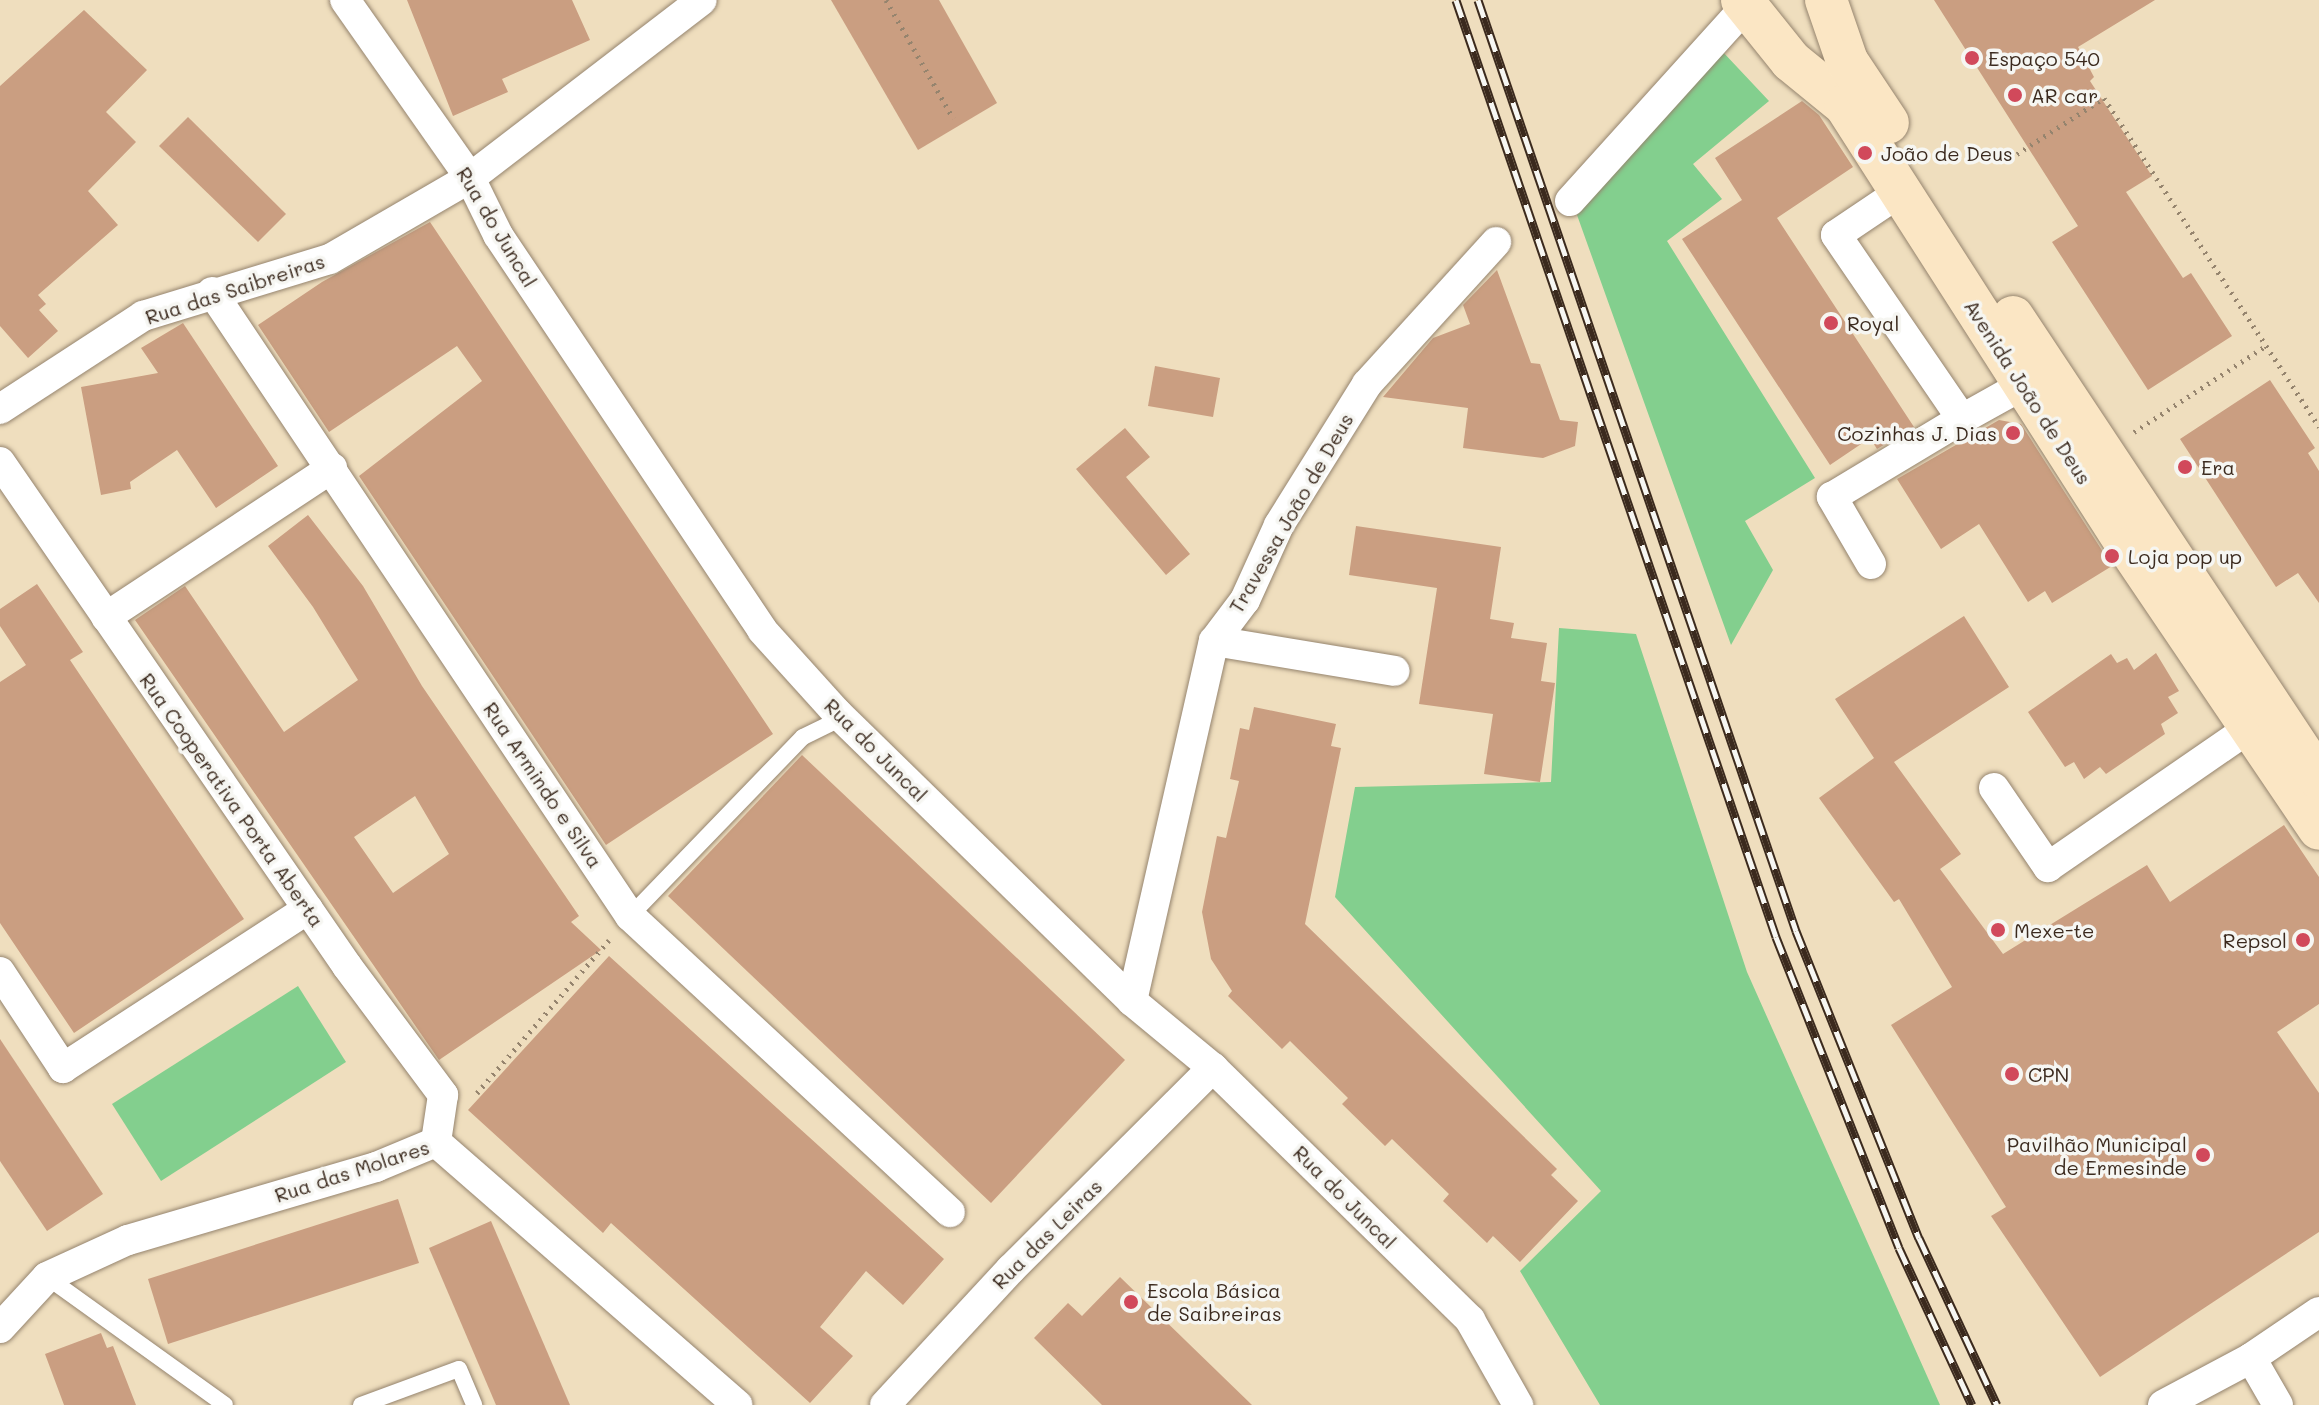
<!DOCTYPE html>
<meta charset="utf-8">
<style>
body{margin:0}
#map{position:relative;width:2319px;height:1405px;overflow:hidden;background:#efdebe;font-family:Mali,sans-serif}
div>[style]{position:absolute}
.green>*{inset:0;background:#83cf8e}
.building>*{inset:0;background:#ca9e81}
.path>*{height:5px;margin-top:-2.5px;transform-origin:0;background:repeating-linear-gradient(90deg,#95846e 0 2px,transparent 0 8px)}
.roads{filter:drop-shadow(0 0 2px #95846e) drop-shadow(0 0 2px #95846e)}
.service>*{height:16px;margin:-8px;padding:0 8px;transform-origin:8px;border-radius:8px;background:#fff}
.minor>*{height:30px;margin:-15px;padding:0 15px;transform-origin:15px;border-radius:15px;background:#fff}
.secondary>*{height:42px;margin:-21px;padding:0 21px;transform-origin:21px;border-radius:21px;background:#fbe6c4}
.rail>*{height:9px;margin-top:-4.5px;transform-origin:0;background:repeating-linear-gradient(90deg,#f6f6f2 0 18px,#3b2a1e 0 36px);box-sizing:border-box;border-block:2px solid #3b2a1e}
.dots>*{width:22px;height:22px;translate:-50% -50%;box-sizing:border-box;border:4px solid #f6f6f2;border-radius:50%}
span{translate:-50% -50%;white-space:nowrap;text-align:center;line-height:1.15;-webkit-text-stroke:7px #f6f6f2;paint-order:stroke}
.poi-label{font-size:20px;color:#3b2a1e}
.left{translate:0 -50%;text-align:left}
.right{translate:-100% -50%;text-align:right}
.street-label{font-size:20px;color:#3b2a1e}
</style>
<div id="map">
<div class="green">
<i style="clip-path:polygon(1722px 51px,1769px 101px,1693px 164px,1722px 199px,1667px 241px,1815px 478px,1745px 521px,1773px 570px,1731px 645px,1577px 215px)"></i>
<i style="clip-path:polygon(1559px 628px,1636px 634px,1747px 972px,1940px 1405px,1600px 1405px,1520px 1271px,1601px 1191px,1335px 897px,1355px 787px,1551px 782px)"></i>
<i style="clip-path:polygon(298px 986px,346px 1062px,161px 1181px,112px 1104px)"></i>
</div>
<div class="building">
<i style="clip-path:polygon(407px 0,572px 0,590px 40px,502px 79px,508px 92px,453px 116px)"></i>
<i style="clip-path:polygon(831px 0,939px 0,997px 103px,918px 150px)"></i>
<i style="clip-path:polygon(1934px 0,2155px 0,2078px 47px,2094px 77px,2090px 81px,2152px 176px,2126px 192px,2183px 278px,2191px 273px,2232px 336px,2148px 390px,2052px 242px,2078px 226px)"></i>
<i style="clip-path:polygon(84px 10px,147px 70px,106px 112px,136px 142px,88px 191px,118px 225px,38px 295px,46px 304px,39px 310px,58px 331px,28px 358px,0 326px,0 86px)"></i>
<i style="clip-path:polygon(1802px 101px,1819px 115px,1853px 167px,1777px 218px,1914px 427px,1877px 449px,1870px 438px,1830px 465px,1682px 239px,1742px 200px,1715px 158px)"></i>
<i style="clip-path:polygon(188px 117px,286px 214px,258px 242px,159px 146px)"></i>
<i style="clip-path:polygon(430px 222px,773px 734px,606px 845px,359px 476px,482px 381px,457px 346px,329px 432px,258px 325px,322px 282px)"></i>
<i style="clip-path:polygon(1497px 270px,1531px 363px,1540px 364px,1560px 420px,1578px 422px,1575px 446px,1543px 458px,1463px 448px,1468px 408px,1383px 397px,1433px 338px,1470px 324px,1463px 305px)"></i>
<i style="clip-path:polygon(183px 323px,278px 466px,216px 508px,177px 450px,130px 482px,131px 489px,101px 495px,81px 387px,158px 373px,141px 348px)"></i>
<i style="clip-path:polygon(1155px 366px,1220px 378px,1213px 417px,1148px 406px)"></i>
<i style="clip-path:polygon(2270px 380px,2315px 448px,2308px 453px,2319px 471px,2319px 603px,2298px 573px,2276px 587px,2180px 439px)"></i>
<i style="clip-path:polygon(1999px 420px,2021px 424px,2112px 566px,2052px 603px,2045px 591px,2028px 602px,1979px 524px,1941px 549px,1897px 479px)"></i>
<i style="clip-path:polygon(1125px 428px,1150px 457px,1126px 477px,1190px 554px,1166px 575px,1076px 469px)"></i>
<i style="clip-path:polygon(evenodd,308px 515px,363px 586px,422px 686px,579px 916px,571px 922px,601px 950px,439px 1060px,135px 620px,185px 586px,284px 732px,358px 680px,313px 607px,268px 546px,308px 515px,415px 796px,449px 854px,393px 893px,354px 837px,415px 796px)"></i>
<i style="clip-path:polygon(1356px 526px,1501px 547px,1490px 619px,1514px 623px,1511px 638px,1547px 643px,1541px 681px,1555px 683px,1540px 782px,1484px 774px,1493px 714px,1419px 704px,1437px 588px,1349px 575px)"></i>
<i style="clip-path:polygon(37px 584px,83px 652px,70px 660px,244px 919px,74px 1033px,0 923px,0 682px,26px 665px,0 626px,0 609px)"></i>
<i style="clip-path:polygon(1964px 616px,2009px 687px,1894px 762px,1961px 854px,1940px 869px,2003px 954px,2147px 865px,2170px 902px,2284px 825px,2319px 877px,2319px 1004px,2277px 1032px,2319px 1093px,2319px 1232px,2100px 1377px,1991px 1216px,2006px 1207px,1891px 1025px,1952px 987px,1899px 899px,1894px 902px,1819px 798px,1874px 758px,1835px 699px)"></i>
<i style="clip-path:polygon(2156px 653px,2179px 691px,2168px 697px,2178px 713px,2161px 724px,2165px 734px,2106px 774px,2100px 767px,2084px 779px,2074px 762px,2065px 767px,2028px 712px,2111px 654px,2117px 663px,2127px 658px,2134px 670px)"></i>
<i style="clip-path:polygon(1254px 707px,1336px 724px,1331px 746px,1341px 748px,1305px 924px,1557px 1169px,1551px 1175px,1578px 1201px,1520px 1262px,1493px 1236px,1487px 1243px,1443px 1201px,1449px 1194px,1392px 1139px,1385px 1146px,1342px 1104px,1348px 1098px,1290px 1041px,1282px 1049px,1228px 996px,1232px 991px,1211px 959px,1202px 912px,1217px 836px,1226px 838px,1239px 781px,1230px 779px,1240px 728px,1249px 730px)"></i>
<i style="clip-path:polygon(802px 755px,1125px 1060px,991px 1203px,668px 896px)"></i>
<i style="clip-path:polygon(609px 956px,944px 1259px,903px 1305px,866px 1271px,820px 1327px,853px 1356px,810px 1403px,611px 1223px,603px 1233px,468px 1110px)"></i>
<i style="clip-path:polygon(0 1039px,103px 1194px,47px 1231px,0 1161px)"></i>
<i style="clip-path:polygon(398px 1199px,419px 1263px,168px 1344px,148px 1279px)"></i>
<i style="clip-path:polygon(491px 1221px,570px 1405px,496px 1405px,429px 1248px)"></i>
<i style="clip-path:polygon(1120px 1277px,1252px 1405px,1102px 1405px,1034px 1338px,1068px 1303px,1082px 1316px)"></i>
<i style="clip-path:polygon(101px 1333px,107px 1348px,113px 1346px,136px 1405px,64px 1405px,45px 1354px)"></i>
</div>
<div class="path">
<i style="left:886px;top:0;width:136px;rotate:60.4deg"></i>
<i style="left:2017px;top:154px;width:103px;rotate:-32.8deg"></i>
<i style="left:2104px;top:98px;width:393px;rotate:56.8deg"></i>
<i style="left:2134px;top:432px;width:158px;rotate:-33.1deg"></i>
<i style="left:477px;top:1093px;width:202px;rotate:-49.2deg"></i>
</div>
<div class="roads">
<div class="service">
<i style="left:630px;top:916px;width:249px;rotate:-46deg"></i>
<i style="left:803px;top:737px;width:43px;rotate:-26deg"></i>
<i style="left:47px;top:1277px;width:219px;rotate:35.7deg"></i>
<i style="left:361px;top:1405px;width:104px;rotate:-20.2deg"></i>
<i style="left:459px;top:1369px;width:39px;rotate:67deg"></i>
</div>
<div class="minor">
<i style="left:345px;top:0;width:218px;rotate:54.9deg"></i>
<i style="left:470px;top:178px;width:64px;rotate:63.8deg"></i>
<i style="left:498px;top:235px;width:475px;rotate:56.2deg"></i>
<i style="left:762px;top:630px;width:112px;rotate:47.9deg"></i>
<i style="left:837px;top:713px;width:412px;rotate:44.3deg"></i>
<i style="left:1132px;top:1001px;width:105px;rotate:39.6deg"></i>
<i style="left:1213px;top:1068px;width:360px;rotate:44.4deg"></i>
<i style="left:1470px;top:1320px;width:98px;rotate:60.5deg"></i>
<i style="left:1900px;top:192px;width:77px;rotate:146.1deg"></i>
<i style="left:1836px;top:235px;width:223px;rotate:55.6deg"></i>
<i style="left:1962px;top:419px;width:70px;rotate:-29.1deg"></i>
<i style="left:1570px;top:201px;width:261px;rotate:-47.9deg"></i>
<i style="left:212px;top:292px;width:751px;rotate:56.18deg"></i>
<i style="left:630px;top:916px;width:436px;rotate:42.8deg"></i>
<i style="left:0;top:409px;width:171px;rotate:-33deg"></i>
<i style="left:143px;top:316px;width:195px;rotate:-17deg"></i>
<i style="left:330px;top:259px;width:162px;rotate:-30.1deg"></i>
<i style="left:470px;top:178px;width:292px;rotate:-37.5deg"></i>
<i style="left:0;top:462px;width:612px;rotate:55.45deg"></i>
<i style="left:347px;top:966px;width:161px;rotate:53.3deg"></i>
<i style="left:443px;top:1095px;width:48px;rotate:98.5deg"></i>
<i style="left:1871px;top:564px;width:78px;rotate:-120.2deg"></i>
<i style="left:1832px;top:497px;width:152px;rotate:-31deg"></i>
<i style="left:106px;top:617px;width:271px;rotate:-33.4deg"></i>
<i style="left:1214px;top:641px;width:51px;rotate:-52.9deg"></i>
<i style="left:1245px;top:600px;width:82px;rotate:-65.6deg"></i>
<i style="left:1279px;top:525px;width:166px;rotate:-58deg"></i>
<i style="left:1367px;top:384px;width:192px;rotate:-47.7deg"></i>
<i style="left:1994px;top:788px;width:96px;rotate:55.6deg"></i>
<i style="left:2048px;top:867px;width:243px;rotate:-34.6deg"></i>
<i style="left:0;top:972px;width:115px;rotate:56.7deg"></i>
<i style="left:63px;top:1068px;width:292px;rotate:-33deg"></i>
<i style="left:1132px;top:1001px;width:369px;rotate:-77.2deg"></i>
<i style="left:1214px;top:641px;width:183px;rotate:9.4deg"></i>
<i style="left:0;top:1328px;width:69px;rotate:-47.3deg"></i>
<i style="left:47px;top:1277px;width:89px;rotate:-24.6deg"></i>
<i style="left:128px;top:1240px;width:259px;rotate:-16.4deg"></i>
<i style="left:376px;top:1167px;width:65px;rotate:-22.6deg"></i>
<i style="left:436px;top:1142px;width:400px;rotate:41.1deg"></i>
<i style="left:2251px;top:1358px;width:54px;rotate:60.1deg"></i>
<i style="left:885px;top:1405px;width:185px;rotate:-47.2deg"></i>
<i style="left:1011px;top:1269px;width:285px;rotate:-44.9deg"></i>
<i style="left:2163px;top:1405px;width:100px;rotate:-28.1deg"></i>
<i style="left:2251px;top:1358px;width:82px;rotate:-34.1deg"></i>
</div>
<div class="secondary">
<i style="left:1742px;top:0;width:78px;rotate:51.2deg"></i>
<i style="left:1791px;top:61px;width:70px;rotate:39.2deg"></i>
<i style="left:1845px;top:105px;width:526px;rotate:57.34deg"></i>
<i style="left:2129px;top:548px;width:339px;rotate:55.9deg"></i>
<i style="left:1826px;top:0;width:65px;rotate:71deg"></i>
<i style="left:1847px;top:61px;width:74px;rotate:56.5deg"></i>
<i style="left:2013px;top:317px;width:554px;rotate:56.48deg"></i>
</div>
</div>
<div class="rail">
<i style="left:1456px;top:0;width:990px;rotate:71.14deg"></i>
<i style="left:1776px;top:937px;width:334px;rotate:68.4deg"></i>
<i style="left:1899px;top:1248px;width:173px;rotate:65.1deg"></i>
<i style="left:1478px;top:0;width:984px;rotate:71.14deg"></i>
<i style="left:1796px;top:931px;width:331px;rotate:68.2deg"></i>
<i style="left:1919px;top:1238px;width:184px;rotate:65deg"></i>
</div>
<div class="dots">
<i style="left:1972px;top:58px;background:#d1495b"></i>
<i style="left:2015px;top:95px;background:#d1495b"></i>
<i style="left:1865px;top:153px;background:#d1495b"></i>
<i style="left:1831px;top:323px;background:#d1495b"></i>
<i style="left:2013px;top:433px;background:#d1495b"></i>
<i style="left:2185px;top:467px;background:#d1495b"></i>
<i style="left:2112px;top:556px;background:#d1495b"></i>
<i style="left:1998px;top:930px;background:#d1495b"></i>
<i style="left:2303px;top:940px;background:#d1495b"></i>
<i style="left:2012px;top:1074px;background:#d1495b"></i>
<i style="left:2203px;top:1155px;background:#d1495b"></i>
<i style="left:1131px;top:1302px;background:#d1495b"></i>
</div>
<div class="poi-label">
<span class="left" style="left:1988px;top:58px">Espaço 540</span>
<span class="left" style="left:2031px;top:95px">AR car</span>
<span class="left" style="left:1881px;top:153px">João de Deus</span>
<span class="left" style="left:1847px;top:323px">Royal</span>
<span class="right" style="left:1997px;top:433px">Cozinhas J. Dias</span>
<span class="left" style="left:2201px;top:467px">Era</span>
<span class="left" style="left:2128px;top:556px">Loja pop up</span>
<span class="left" style="left:2014px;top:930px">Mexe-te</span>
<span class="right" style="left:2287px;top:940px">Repsol</span>
<span class="left" style="left:2028px;top:1074px">CPN</span>
<span class="right" style="left:2187px;top:1156px">Pavilhão Municipal<br>de Ermesinde</span>
<span class="left" style="left:1147px;top:1302px">Escola Básica<br>de Saibreiras</span>
</div>
<div class="street-label">
<span style="left:497px;top:227px;rotate:59deg">Rua do Juncal</span>
<span style="left:235px;top:289px;rotate:-18deg">Rua das Saibreiras</span>
<span style="left:2028px;top:392px;rotate:57deg">Avenida João de Deus</span>
<span style="left:1291px;top:513px;rotate:-60deg">Travessa João de Deus</span>
<span style="left:876px;top:750px;rotate:45deg">Rua do Juncal</span>
<span style="left:543px;top:785px;rotate:56deg">Rua Armindo e Silva</span>
<span style="left:232px;top:800px;rotate:55deg">Rua Cooperativa Porta Aberta</span>
<span style="left:352px;top:1171px;rotate:-18deg">Rua das Molares</span>
<span style="left:1345px;top:1197px;rotate:45deg">Rua do Juncal</span>
<span style="left:1047px;top:1234px;rotate:-45deg">Rua das Leiras</span>
</div>
</div>
